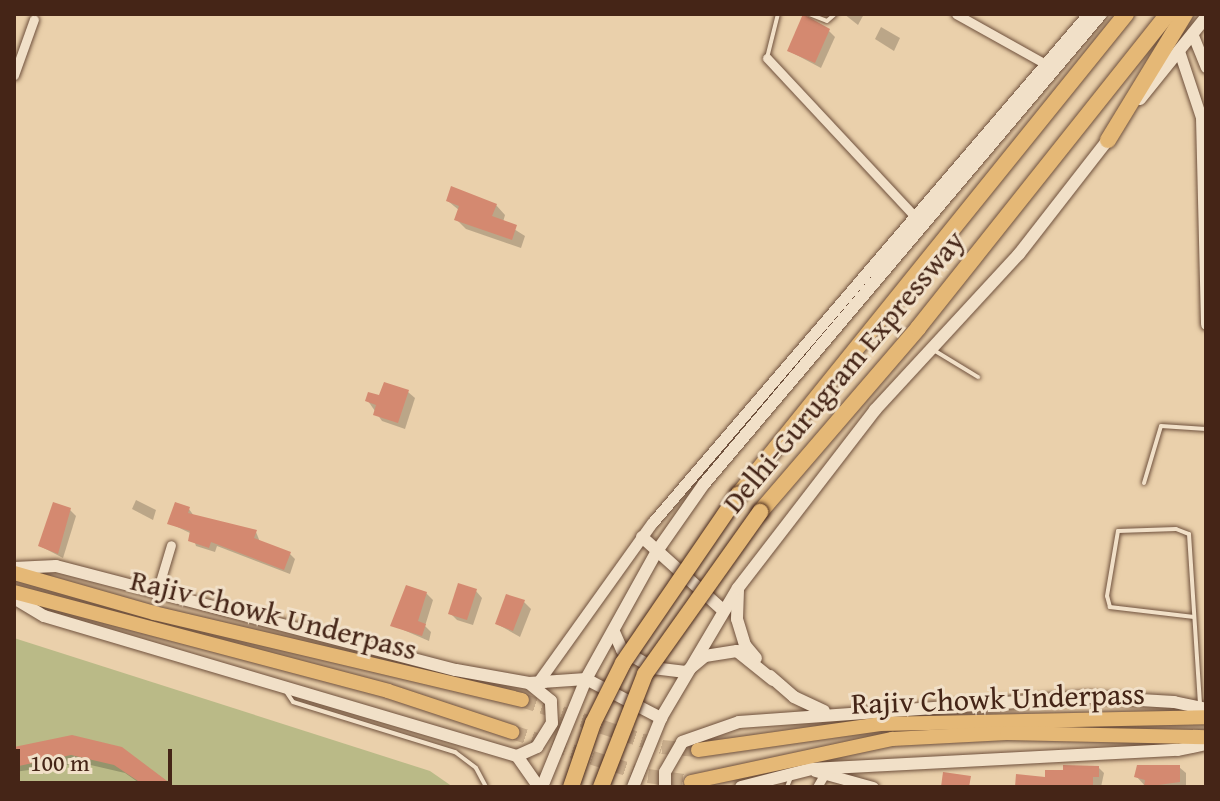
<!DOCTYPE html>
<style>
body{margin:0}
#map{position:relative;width:1220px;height:801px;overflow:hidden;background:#ead0ab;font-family:"Gentium Book Plus",serif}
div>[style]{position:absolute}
.green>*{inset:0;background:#baba87}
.shadow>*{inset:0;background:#0003}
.building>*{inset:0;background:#d48970}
.primary-tunnel>*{height:14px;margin-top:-7px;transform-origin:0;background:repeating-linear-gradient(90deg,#c9ae8d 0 14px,transparent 0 21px)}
.roads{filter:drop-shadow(0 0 2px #6e503c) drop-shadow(0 0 2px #6e503c)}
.service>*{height:4px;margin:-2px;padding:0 2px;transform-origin:2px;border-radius:2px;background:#f1e0c8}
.minor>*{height:9px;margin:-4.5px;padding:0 4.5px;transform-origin:4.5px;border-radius:4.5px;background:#f1e0c8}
.tertiary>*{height:11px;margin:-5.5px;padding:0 5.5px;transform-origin:5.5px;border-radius:5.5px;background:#f1e0c8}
.secondary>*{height:12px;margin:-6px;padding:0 6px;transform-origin:6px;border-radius:6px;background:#f1e0c8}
.primary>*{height:14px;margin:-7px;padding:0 7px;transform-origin:7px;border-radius:7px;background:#e5b876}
.trunk>*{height:14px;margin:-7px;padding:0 7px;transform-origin:7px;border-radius:7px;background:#e5b876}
.motorway>*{height:16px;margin:-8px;padding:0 8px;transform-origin:8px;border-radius:8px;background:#e5b876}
.bridges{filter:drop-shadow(0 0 2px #452517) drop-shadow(0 0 2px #452517)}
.motorway-bridge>*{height:16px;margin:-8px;padding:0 8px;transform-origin:8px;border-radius:8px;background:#e5b876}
span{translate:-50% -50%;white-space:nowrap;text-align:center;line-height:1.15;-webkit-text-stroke:6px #f1e0c8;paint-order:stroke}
.street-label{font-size:30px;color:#452517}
.frame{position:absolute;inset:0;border:16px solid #452517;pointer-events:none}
.scale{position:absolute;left:16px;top:749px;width:156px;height:36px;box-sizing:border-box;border:4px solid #452517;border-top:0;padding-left:10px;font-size:24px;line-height:28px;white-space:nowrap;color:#452517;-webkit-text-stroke:6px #f1e0c8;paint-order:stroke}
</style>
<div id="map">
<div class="green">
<i style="clip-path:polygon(14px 638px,430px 771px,453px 787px,14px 787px)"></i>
</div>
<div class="shadow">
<i style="clip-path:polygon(844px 14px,864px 14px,858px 25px)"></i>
<i style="clip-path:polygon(881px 27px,900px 38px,894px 51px,875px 39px)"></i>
<i style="clip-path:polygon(829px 31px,835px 37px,821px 68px,789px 51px)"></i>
<i style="clip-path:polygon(448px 201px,496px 205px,505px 215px,503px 222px,525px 236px,521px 248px,466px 229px,457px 220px,460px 211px)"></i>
<i style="clip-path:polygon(408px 392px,415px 398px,405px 429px,382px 421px,368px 401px)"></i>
<i style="clip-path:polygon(136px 500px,156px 510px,153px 520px,132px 509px)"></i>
<i style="clip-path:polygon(189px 509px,194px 516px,256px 532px,260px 542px,290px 554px,295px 559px,290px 574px,217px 546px,215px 552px,196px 546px,192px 534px,169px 523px)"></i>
<i style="clip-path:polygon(70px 510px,76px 516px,63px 558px,40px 546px)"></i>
<i style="clip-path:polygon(476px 591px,482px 598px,473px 625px,457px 620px,450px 613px)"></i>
<i style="clip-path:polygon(426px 593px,433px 600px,425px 626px,431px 632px,429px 641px,392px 625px)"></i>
<i style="clip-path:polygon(524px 602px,531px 609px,520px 637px,497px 624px)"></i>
<i style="clip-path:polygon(122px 749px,175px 787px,145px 787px,125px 773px,82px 763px,14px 772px,14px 752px)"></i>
<i style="clip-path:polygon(1179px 767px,1186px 773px,1186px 787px,1146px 787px,1136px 776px)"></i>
<i style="clip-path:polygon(1099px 768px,1104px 773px,1101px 787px,1017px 787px)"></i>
</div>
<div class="building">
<i style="clip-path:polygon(803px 14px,830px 29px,815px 63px,787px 51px)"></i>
<i style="clip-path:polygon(451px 186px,497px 204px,492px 216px,517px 225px,512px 240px,454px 220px,459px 206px,446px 201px)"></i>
<i style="clip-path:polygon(384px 382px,409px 390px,398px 423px,373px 415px,376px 405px,365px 401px,368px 392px,379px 395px)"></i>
<i style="clip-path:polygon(53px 502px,71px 508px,58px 554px,38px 546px)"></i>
<i style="clip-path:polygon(175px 502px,190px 507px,188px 513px,257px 530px,254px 538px,291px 552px,284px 570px,211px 542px,209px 548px,188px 541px,190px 531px,167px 524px)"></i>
<i style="clip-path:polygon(458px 583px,477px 589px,467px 620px,448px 614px)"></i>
<i style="clip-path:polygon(406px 585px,427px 592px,418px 621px,426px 624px,422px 636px,390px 626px)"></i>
<i style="clip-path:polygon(506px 594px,525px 600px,513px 631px,495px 624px)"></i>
<i style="clip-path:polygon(72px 735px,122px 747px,175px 787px,147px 787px,114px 765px,71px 755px,14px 767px,14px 747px)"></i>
<i style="clip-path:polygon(1063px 765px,1099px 766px,1099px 777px,1093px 777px,1093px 787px,1015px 787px,1016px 774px,1045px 777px,1045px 770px,1063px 770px)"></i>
<i style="clip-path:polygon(1137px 765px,1180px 765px,1180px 782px,1144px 787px,1145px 780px,1134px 777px)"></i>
<i style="clip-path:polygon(943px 772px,971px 776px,969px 787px,941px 787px)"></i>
</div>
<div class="primary-tunnel">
<i style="left:522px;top:700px;width:148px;rotate:18.6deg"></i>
<i style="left:662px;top:747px;width:36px;rotate:5deg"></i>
<i style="left:512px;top:732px;width:143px;rotate:17.9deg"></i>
<i style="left:648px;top:776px;width:43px;rotate:7.9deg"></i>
</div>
<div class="roads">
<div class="service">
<i style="left:809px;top:14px;width:19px;rotate:21deg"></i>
<i style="left:827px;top:21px;width:11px;rotate:-41deg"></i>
<i style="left:767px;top:58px;width:45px;rotate:-76deg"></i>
<i style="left:932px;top:349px;width:54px;rotate:31.3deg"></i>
<i style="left:1144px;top:483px;width:59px;rotate:-73.4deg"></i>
<i style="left:1161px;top:426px;width:45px;rotate:3.8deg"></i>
<i style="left:1194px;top:617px;width:85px;rotate:-173.2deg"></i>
<i style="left:1110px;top:607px;width:11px;rotate:-105deg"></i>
<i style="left:1107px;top:596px;width:66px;rotate:-80.4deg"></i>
<i style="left:1118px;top:531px;width:58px;rotate:-2deg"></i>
<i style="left:1176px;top:529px;width:14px;rotate:21deg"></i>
<i style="left:1189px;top:534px;width:170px;rotate:86.3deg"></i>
<i style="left:285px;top:690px;width:14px;rotate:56deg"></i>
<i style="left:293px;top:702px;width:170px;rotate:17.2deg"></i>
<i style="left:455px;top:752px;width:26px;rotate:37deg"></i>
<i style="left:476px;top:768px;width:21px;rotate:62deg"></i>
<i style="left:787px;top:787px;width:11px;rotate:-68deg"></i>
</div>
<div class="minor">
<i style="left:956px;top:14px;width:109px;rotate:29.2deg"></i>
<i style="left:767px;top:58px;width:220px;rotate:47deg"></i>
<i style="left:14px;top:75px;width:59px;rotate:-70.3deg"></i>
<i style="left:156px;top:595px;width:52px;rotate:-73.3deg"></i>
<i style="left:817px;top:787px;width:16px;rotate:-60deg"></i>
</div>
<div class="tertiary">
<i style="left:1192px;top:33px;width:37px;rotate:68deg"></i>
<i style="left:1179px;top:51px;width:70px;rotate:71.6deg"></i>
<i style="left:1201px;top:117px;width:207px;rotate:88.6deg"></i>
<i style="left:538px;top:682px;width:196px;rotate:-54.4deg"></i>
<i style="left:652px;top:523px;width:670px;rotate:-49.42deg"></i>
<i style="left:815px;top:771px;width:60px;rotate:15.4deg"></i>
</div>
<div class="secondary">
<i style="left:1140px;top:99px;width:105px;rotate:-51.2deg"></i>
<i style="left:642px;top:537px;width:110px;rotate:42.1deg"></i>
<i style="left:14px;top:568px;width:42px;rotate:-2.7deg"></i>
<i style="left:56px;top:566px;width:413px;rotate:14.6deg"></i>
<i style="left:456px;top:670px;width:74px;rotate:10.1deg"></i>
<i style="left:529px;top:683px;width:57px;rotate:-4deg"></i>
<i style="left:586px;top:679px;width:85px;rotate:27.5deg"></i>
<i style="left:738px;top:590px;width:29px;rotate:92deg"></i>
<i style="left:737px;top:619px;width:27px;rotate:73deg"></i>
<i style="left:745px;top:645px;width:17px;rotate:50deg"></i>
<i style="left:14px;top:598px;width:35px;rotate:31deg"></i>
<i style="left:44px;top:616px;width:493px;rotate:16.5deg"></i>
<i style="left:517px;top:756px;width:38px;rotate:55deg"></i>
<i style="left:614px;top:632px;width:20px;rotate:66deg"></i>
<i style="left:622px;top:650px;width:36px;rotate:30deg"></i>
<i style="left:653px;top:668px;width:33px;rotate:7deg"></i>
<i style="left:686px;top:672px;width:25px;rotate:-40deg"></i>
<i style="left:705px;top:656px;width:32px;rotate:-9deg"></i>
<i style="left:737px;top:651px;width:46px;rotate:38.9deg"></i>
<i style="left:770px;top:676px;width:32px;rotate:41deg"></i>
<i style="left:794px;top:697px;width:33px;rotate:25deg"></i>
<i style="left:517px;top:756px;width:22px;rotate:-24deg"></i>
<i style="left:537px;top:747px;width:28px;rotate:-58deg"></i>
<i style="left:552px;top:723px;width:22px;rotate:-93deg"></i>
<i style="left:551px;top:701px;width:28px;rotate:-141deg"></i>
<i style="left:542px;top:787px;width:117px;rotate:-67.8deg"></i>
<i style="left:586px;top:679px;width:146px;rotate:-61deg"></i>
<i style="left:657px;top:551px;width:82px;rotate:-55deg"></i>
<i style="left:704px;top:484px;width:615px;rotate:-49.81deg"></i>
<i style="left:633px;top:787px;width:74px;rotate:-67.9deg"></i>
<i style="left:661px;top:718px;width:151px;rotate:-59.4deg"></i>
<i style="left:738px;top:588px;width:225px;rotate:-52.4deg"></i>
<i style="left:875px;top:410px;width:212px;rotate:-47.3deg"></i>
<i style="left:1019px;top:254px;width:150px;rotate:-52.1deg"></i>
<i style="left:665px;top:787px;width:15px;rotate:-90deg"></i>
<i style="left:665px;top:772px;width:34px;rotate:-60deg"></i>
<i style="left:682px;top:742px;width:60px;rotate:-19.3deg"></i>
<i style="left:739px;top:722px;width:352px;rotate:-4.1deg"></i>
<i style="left:1090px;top:697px;width:84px;rotate:3.4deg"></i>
<i style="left:1174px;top:702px;width:33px;rotate:12deg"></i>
<i style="left:741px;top:787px;width:72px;rotate:-14.4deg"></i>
<i style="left:811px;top:769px;width:367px;rotate:-3deg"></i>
<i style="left:1178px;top:750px;width:29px;rotate:-12deg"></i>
</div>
<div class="primary">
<i style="left:698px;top:750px;width:184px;rotate:-8.1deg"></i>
<i style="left:880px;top:724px;width:326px;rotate:-1.2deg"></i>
<i style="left:691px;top:782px;width:206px;rotate:-12.1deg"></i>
<i style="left:892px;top:739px;width:115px;rotate:-3deg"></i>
<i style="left:1007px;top:733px;width:199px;rotate:1.2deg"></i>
</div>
<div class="trunk">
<i style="left:14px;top:573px;width:146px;rotate:15.9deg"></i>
<i style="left:154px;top:613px;width:378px;rotate:13.3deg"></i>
<i style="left:14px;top:592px;width:387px;rotate:14.8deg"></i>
<i style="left:388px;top:691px;width:131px;rotate:18.3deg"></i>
</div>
<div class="motorway">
<i style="left:1108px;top:140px;width:148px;rotate:-58.6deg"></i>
<i style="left:738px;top:495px;width:618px;rotate:-51.11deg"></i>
<i style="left:760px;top:512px;width:243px;rotate:-49.3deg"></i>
<i style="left:918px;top:328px;width:401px;rotate:-51.5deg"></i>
</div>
</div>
<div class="bridges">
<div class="motorway-bridge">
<i style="left:571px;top:787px;width:68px;rotate:-71deg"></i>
<i style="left:593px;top:723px;width:67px;rotate:-63.4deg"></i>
<i style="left:623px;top:663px;width:204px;rotate:-55.6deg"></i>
<i style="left:601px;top:787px;width:121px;rotate:-68.7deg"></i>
<i style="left:645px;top:674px;width:199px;rotate:-54.6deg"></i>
</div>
</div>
<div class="street-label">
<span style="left:843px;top:371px;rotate:-50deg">Delhi-Gurugram Expressway</span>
<span style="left:274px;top:614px;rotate:14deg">Rajiv Chowk Underpass</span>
<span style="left:998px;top:698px;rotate:-2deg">Rajiv Chowk Underpass</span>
</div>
<div class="frame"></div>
<div class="scale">100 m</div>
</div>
